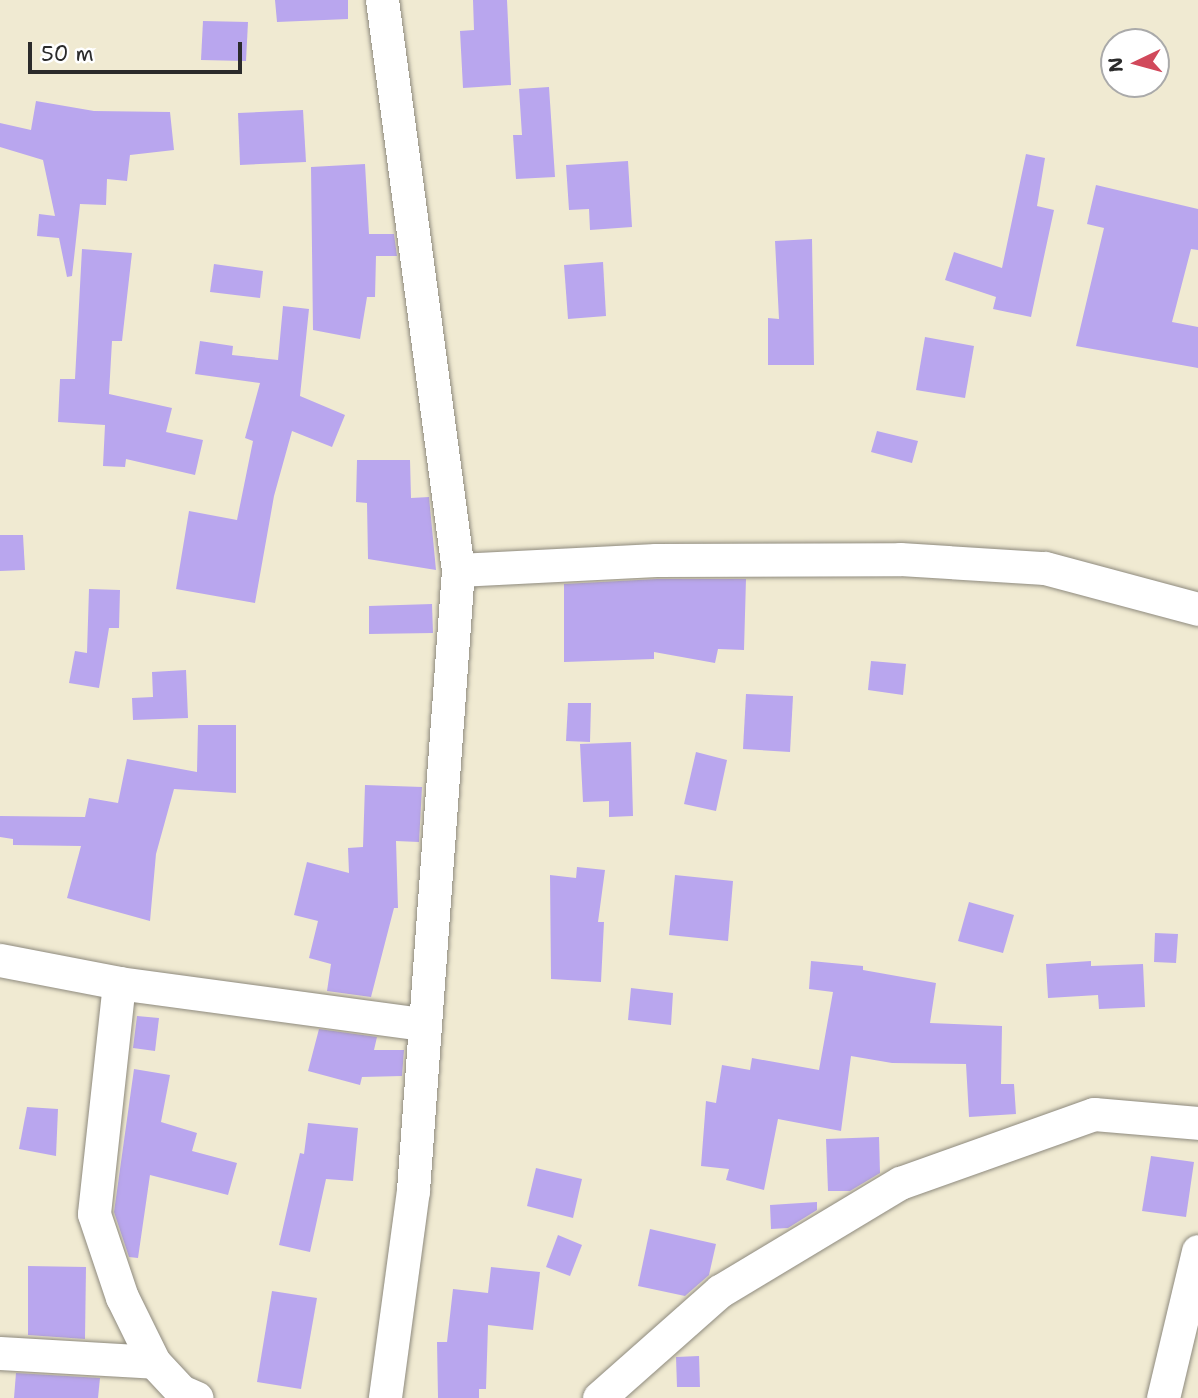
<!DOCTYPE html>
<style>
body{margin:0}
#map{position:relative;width:1198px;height:1398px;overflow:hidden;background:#f0ead2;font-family:"Shantell Sans",sans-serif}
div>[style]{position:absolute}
.building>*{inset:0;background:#b9a6ee}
.roads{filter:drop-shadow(0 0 2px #8e8a7e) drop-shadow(0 0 2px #8e8a7e)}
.minor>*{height:33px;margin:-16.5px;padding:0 16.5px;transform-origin:16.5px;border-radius:16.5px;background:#fff}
span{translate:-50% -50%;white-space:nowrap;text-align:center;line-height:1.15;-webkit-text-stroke:5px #fff;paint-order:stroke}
.north{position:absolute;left:1100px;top:28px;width:70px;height:70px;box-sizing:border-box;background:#fff;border:2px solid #aaa;border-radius:50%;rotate:265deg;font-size:19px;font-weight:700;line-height:28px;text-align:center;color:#2b2b2b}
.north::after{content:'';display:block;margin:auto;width:24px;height:32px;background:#d1495b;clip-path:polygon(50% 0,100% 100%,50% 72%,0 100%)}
.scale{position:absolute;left:28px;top:42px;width:214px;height:32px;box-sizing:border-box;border:4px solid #2b2b2b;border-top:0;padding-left:9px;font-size:21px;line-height:24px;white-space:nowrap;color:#2b2b2b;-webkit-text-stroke:5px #fff;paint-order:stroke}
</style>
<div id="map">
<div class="building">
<i style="clip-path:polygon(275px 0,348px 0,348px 19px,277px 22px)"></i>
<i style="clip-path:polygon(473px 0,507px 0,511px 85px,463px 88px,460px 31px,474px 30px)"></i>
<i style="clip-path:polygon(203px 21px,248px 22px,246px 61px,201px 60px)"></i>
<i style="clip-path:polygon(549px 87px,555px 177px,516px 179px,513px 135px,522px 135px,519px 89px)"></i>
<i style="clip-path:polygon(36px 101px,94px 111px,170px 112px,174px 150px,130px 155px,127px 181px,107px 179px,106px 205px,80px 204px,72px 276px,67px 277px,59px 238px,37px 236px,39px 214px,55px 216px,43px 160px,0 147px,0 123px,31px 130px)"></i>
<i style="clip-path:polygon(303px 110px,306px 162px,240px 165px,238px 113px)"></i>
<i style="clip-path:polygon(1026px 154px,1045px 158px,1037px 206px,1054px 210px,1031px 317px,993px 309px,996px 297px,945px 280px,954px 252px,1002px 268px)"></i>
<i style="clip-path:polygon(628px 161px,632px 227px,590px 230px,589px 209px,569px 210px,566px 165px)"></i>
<i style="clip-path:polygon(365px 164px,369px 234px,394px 234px,397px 256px,376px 256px,375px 297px,367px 297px,360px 339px,313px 330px,311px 167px)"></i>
<i style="clip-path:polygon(1096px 185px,1198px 209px,1198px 250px,1191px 249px,1172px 322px,1198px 327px,1198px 368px,1076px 346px,1104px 228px,1087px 224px)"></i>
<i style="clip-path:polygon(812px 239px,814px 365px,768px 365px,768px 318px,779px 319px,775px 241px)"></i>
<i style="clip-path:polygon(82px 249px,132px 253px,122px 341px,112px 341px,109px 394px,172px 408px,166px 432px,203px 440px,195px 475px,126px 459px,125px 467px,103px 466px,105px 425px,58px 422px,60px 379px,75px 379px)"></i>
<i style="clip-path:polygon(603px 262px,606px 316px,568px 319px,564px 265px)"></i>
<i style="clip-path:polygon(214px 264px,263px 271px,260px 298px,210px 292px)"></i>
<i style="clip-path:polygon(283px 306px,309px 309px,300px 396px,345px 415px,332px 447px,292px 431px,274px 496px,255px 603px,176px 589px,189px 511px,237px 520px,253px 441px,245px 438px,260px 383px,195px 374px,200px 341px,233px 346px,232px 355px,278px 360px)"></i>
<i style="clip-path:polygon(925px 337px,974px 346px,965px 398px,916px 390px)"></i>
<i style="clip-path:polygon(877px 431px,918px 441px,912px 463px,871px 452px)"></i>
<i style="clip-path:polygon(357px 460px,410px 460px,411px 498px,429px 497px,436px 570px,368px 559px,367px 503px,356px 502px)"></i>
<i style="clip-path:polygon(0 535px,23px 535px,25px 570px,0 571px)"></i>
<i style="clip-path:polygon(657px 579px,746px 579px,744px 650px,718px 649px,715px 663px,654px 652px,654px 659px,564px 662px,564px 584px)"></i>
<i style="clip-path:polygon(89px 589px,120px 590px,119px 628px,109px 628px,99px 688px,69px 683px,75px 651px,87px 653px)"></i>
<i style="clip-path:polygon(432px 604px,433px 633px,369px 634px,369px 606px)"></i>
<i style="clip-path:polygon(871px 661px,906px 664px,903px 695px,868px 690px)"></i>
<i style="clip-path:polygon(186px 670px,188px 718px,133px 720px,132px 698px,153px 697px,152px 672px)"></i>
<i style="clip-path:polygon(746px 694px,793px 696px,790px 752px,743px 749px)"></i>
<i style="clip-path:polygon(568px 703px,591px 703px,590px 742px,566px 741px)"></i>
<i style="clip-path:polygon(198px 725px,236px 725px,236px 793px,174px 789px,156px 854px,150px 921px,67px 898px,81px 846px,13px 845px,13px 839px,0 837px,0 816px,85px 817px,89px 798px,118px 803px,127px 759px,197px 772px)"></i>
<i style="clip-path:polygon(631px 742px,633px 816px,609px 817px,609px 801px,583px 802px,580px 744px)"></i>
<i style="clip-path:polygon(696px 752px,727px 760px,716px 811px,684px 804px)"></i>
<i style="clip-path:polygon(365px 785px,422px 787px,419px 842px,396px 841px,398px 908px,394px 908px,371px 997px,327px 991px,331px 964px,309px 958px,318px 921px,294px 915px,307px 862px,349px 873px,348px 848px,363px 847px)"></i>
<i style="clip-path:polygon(577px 867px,605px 870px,598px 922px,604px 922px,601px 982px,551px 979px,550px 875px,576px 878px)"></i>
<i style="clip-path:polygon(675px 875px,733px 881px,728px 941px,669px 935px)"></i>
<i style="clip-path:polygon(969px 902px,1014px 915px,1003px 953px,958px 941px)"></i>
<i style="clip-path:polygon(1155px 933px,1178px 934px,1176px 963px,1154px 962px)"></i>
<i style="clip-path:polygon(811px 961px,863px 966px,863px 970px,936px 983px,930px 1023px,1002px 1026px,1001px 1084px,1014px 1084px,1016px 1114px,969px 1117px,966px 1064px,892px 1063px,851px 1056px,841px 1131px,778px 1119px,764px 1190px,726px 1180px,729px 1169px,701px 1166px,706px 1101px,716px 1103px,722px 1065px,750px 1070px,752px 1058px,819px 1070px,833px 992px,809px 989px)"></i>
<i style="clip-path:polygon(1091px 961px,1091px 966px,1143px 964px,1145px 1007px,1099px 1009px,1098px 995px,1048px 998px,1046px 964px)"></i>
<i style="clip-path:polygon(631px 988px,673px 993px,671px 1025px,628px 1020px)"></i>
<i style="clip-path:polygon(137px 1016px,159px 1018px,155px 1051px,133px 1048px)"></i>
<i style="clip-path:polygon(319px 1029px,377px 1037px,374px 1050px,404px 1050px,402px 1076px,362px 1077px,360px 1085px,308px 1071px)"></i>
<i style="clip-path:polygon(134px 1069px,170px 1075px,161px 1122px,197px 1133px,192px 1151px,237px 1163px,228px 1195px,150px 1175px,138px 1258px,129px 1257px,114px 1212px)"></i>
<i style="clip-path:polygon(27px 1107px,58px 1109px,56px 1156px,19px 1149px)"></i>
<i style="clip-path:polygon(308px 1123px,358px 1128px,353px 1181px,326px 1179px,310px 1252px,279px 1245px,300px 1153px,304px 1154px)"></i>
<i style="clip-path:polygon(879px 1137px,880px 1173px,850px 1191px,828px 1191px,826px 1139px)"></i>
<i style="clip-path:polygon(1151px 1156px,1194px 1162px,1186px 1217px,1142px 1211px)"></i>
<i style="clip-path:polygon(536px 1168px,582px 1179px,573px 1218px,527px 1206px)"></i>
<i style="clip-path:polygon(817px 1202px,817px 1210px,788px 1228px,771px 1229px,770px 1205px)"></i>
<i style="clip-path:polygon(650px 1229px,716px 1244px,709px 1275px,685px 1296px,638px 1286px)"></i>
<i style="clip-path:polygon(558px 1235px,582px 1245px,570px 1276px,546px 1267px)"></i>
<i style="clip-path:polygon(28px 1266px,86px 1267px,85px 1339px,28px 1335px)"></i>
<i style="clip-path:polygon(491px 1267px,540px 1272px,533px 1330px,488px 1325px,486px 1389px,479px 1389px,479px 1398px,438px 1398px,437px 1342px,447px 1342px,453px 1289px,488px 1293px)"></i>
<i style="clip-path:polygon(272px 1291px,317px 1298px,301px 1389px,257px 1382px)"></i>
<i style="clip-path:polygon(699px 1356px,700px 1387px,677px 1387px,676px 1357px)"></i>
<i style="clip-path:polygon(16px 1373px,100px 1378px,98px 1398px,14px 1398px)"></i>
</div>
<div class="roads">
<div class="minor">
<i style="left:382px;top:0;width:575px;rotate:82.41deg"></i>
<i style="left:458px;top:570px;width:622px;rotate:94.15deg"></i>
<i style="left:413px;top:1190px;width:210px;rotate:97.7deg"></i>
<i style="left:458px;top:570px;width:198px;rotate:-2.9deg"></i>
<i style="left:656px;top:560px;width:244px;rotate:-0.2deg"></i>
<i style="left:900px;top:559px;width:145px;rotate:3.6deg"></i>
<i style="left:1045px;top:568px;width:158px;rotate:15deg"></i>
<i style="left:0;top:960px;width:121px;rotate:10.9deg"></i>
<i style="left:119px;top:983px;width:308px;rotate:7.7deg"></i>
<i style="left:119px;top:983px;width:232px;rotate:96.2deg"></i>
<i style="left:94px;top:1214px;width:88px;rotate:71.4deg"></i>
<i style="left:122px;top:1297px;width:72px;rotate:63.8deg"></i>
<i style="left:154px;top:1362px;width:40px;rotate:47deg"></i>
<i style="left:181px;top:1391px;width:17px;rotate:24deg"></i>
<i style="left:0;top:1353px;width:154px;rotate:3.3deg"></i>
<i style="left:599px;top:1398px;width:162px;rotate:-41.5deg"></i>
<i style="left:720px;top:1291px;width:210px;rotate:-31deg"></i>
<i style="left:900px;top:1183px;width:206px;rotate:-19.6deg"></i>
<i style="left:1094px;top:1114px;width:104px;rotate:4.9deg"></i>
<i style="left:1163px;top:1398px;width:151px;rotate:-76.6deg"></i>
</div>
</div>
<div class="north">N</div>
<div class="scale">50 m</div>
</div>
